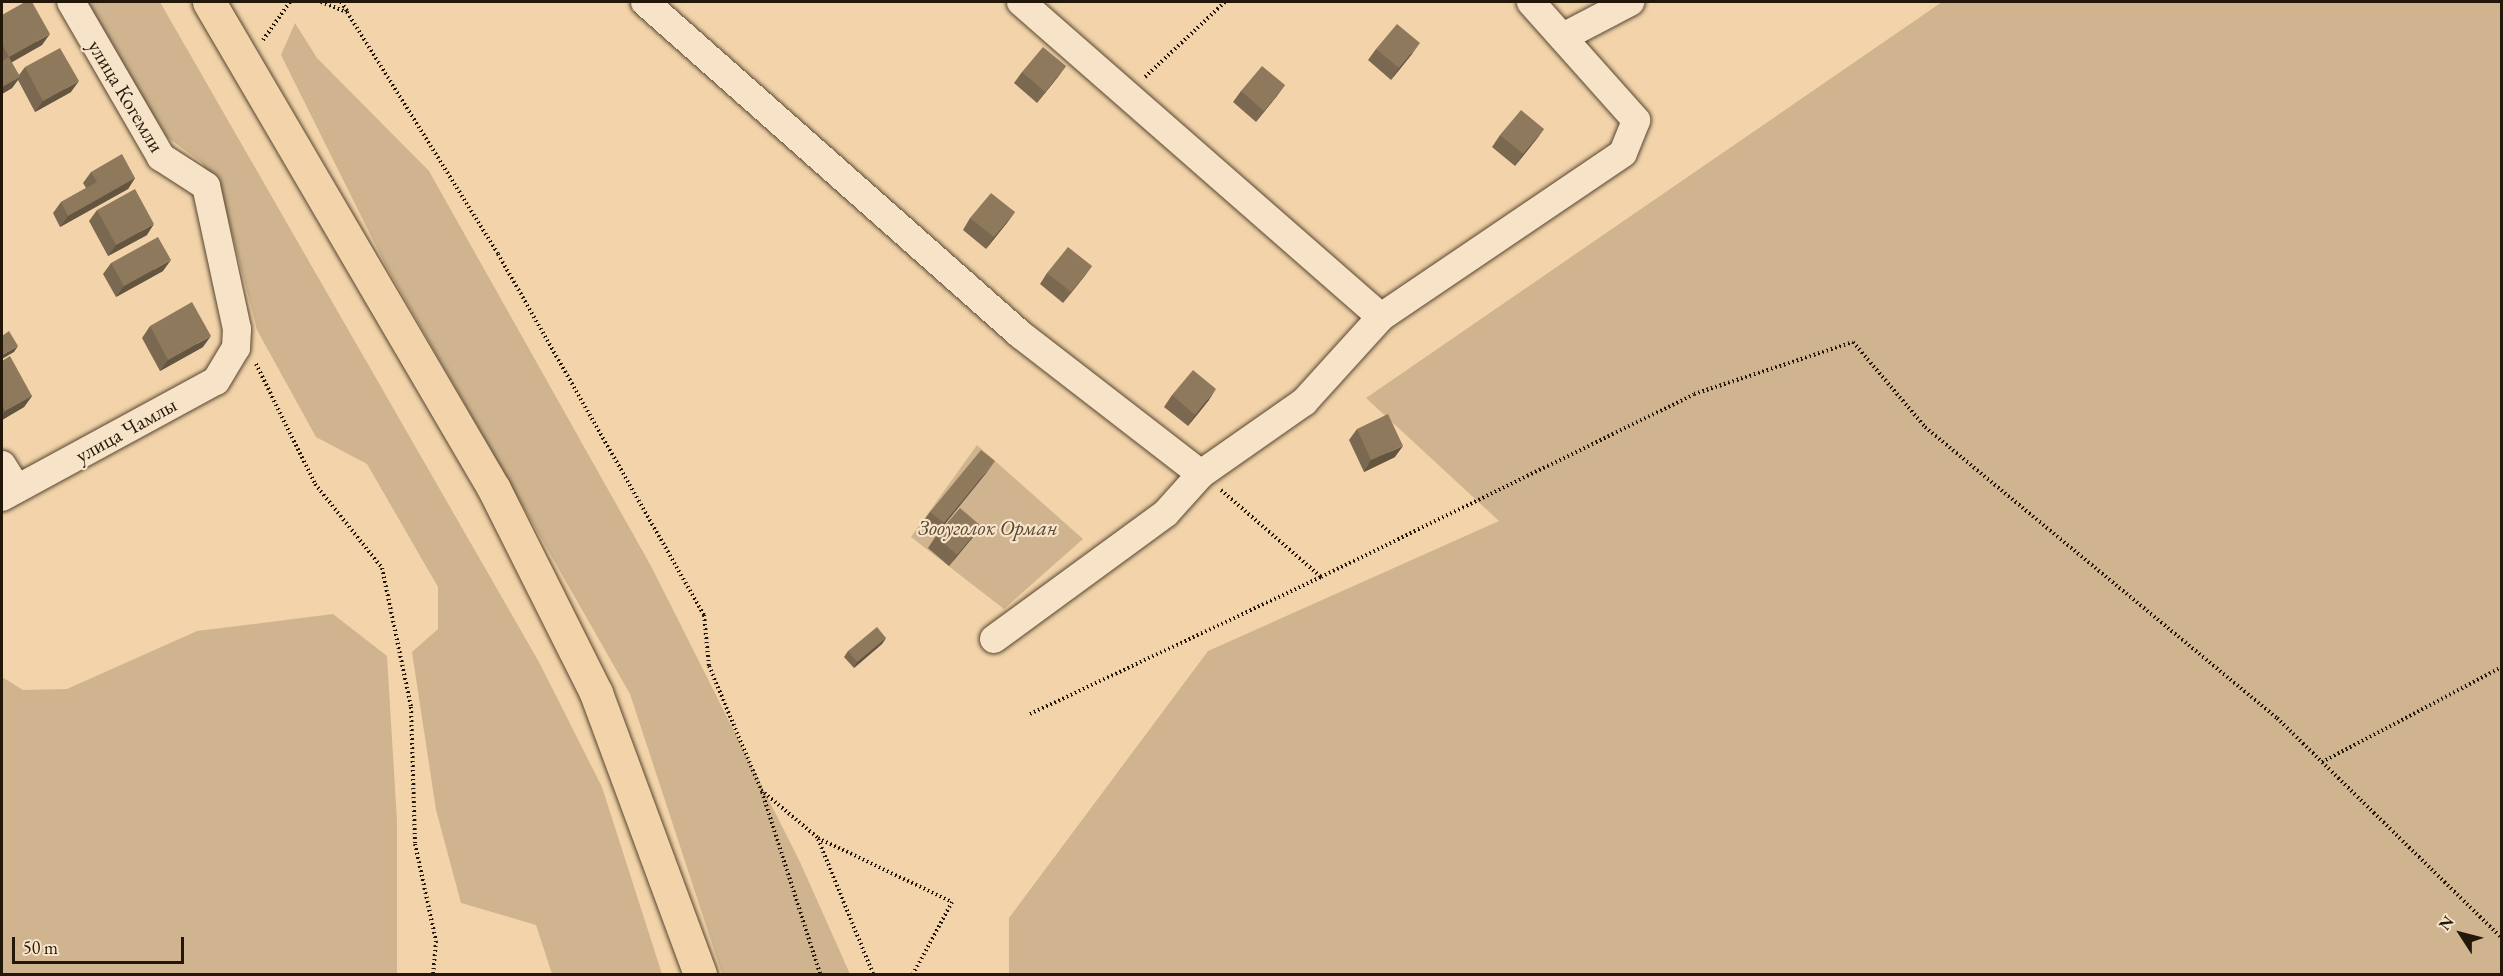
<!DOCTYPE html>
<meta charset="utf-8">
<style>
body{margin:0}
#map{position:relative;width:2503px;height:976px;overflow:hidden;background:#f3d4aa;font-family:"EB Garamond",serif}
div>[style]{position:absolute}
.green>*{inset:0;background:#cfb48f}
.path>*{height:4px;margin-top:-2px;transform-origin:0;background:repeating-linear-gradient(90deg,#221709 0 1.5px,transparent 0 4.5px)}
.roads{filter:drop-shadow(0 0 2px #564631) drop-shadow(0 0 2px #564631)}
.minor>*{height:28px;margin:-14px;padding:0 14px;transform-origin:14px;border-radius:14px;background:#f7e3c8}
.major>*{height:33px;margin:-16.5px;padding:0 16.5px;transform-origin:16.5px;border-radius:16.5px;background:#f3d4aa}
.wall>*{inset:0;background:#7b6850}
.shaded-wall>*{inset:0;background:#645541}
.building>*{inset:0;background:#8f795d}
span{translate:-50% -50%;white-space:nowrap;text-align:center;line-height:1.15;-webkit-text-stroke:4.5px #f7e3c8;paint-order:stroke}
.street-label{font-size:21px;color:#221709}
.park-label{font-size:21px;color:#564631;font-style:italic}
.frame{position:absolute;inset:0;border:3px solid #221709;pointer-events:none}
.north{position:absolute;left:2431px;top:904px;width:60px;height:60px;-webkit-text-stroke:4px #f7e3c8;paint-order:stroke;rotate:306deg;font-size:16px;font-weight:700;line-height:24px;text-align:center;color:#221709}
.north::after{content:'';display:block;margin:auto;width:21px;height:27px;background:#221709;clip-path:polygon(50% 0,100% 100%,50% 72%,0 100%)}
.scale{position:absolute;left:12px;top:937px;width:172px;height:27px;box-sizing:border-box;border:3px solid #221709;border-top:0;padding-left:8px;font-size:18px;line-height:21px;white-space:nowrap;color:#221709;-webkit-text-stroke:4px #f7e3c8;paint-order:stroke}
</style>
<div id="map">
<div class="green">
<i style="clip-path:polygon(82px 2px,160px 2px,539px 662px,602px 787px,662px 974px,552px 974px,536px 925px,461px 903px,436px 810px,412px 652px,438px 629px,438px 587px,367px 464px,316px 437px,257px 330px,222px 195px,201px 162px,167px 137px)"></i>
<i style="clip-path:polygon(1942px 2px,2501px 2px,2501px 974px,1009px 974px,1009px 918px,1208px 651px,1499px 521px,1366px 398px)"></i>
<i style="clip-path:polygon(295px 23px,317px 58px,429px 171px,651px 566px,800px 862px,850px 974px,722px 974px,630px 694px,385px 264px,281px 55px)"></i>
<i style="clip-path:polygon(977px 445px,1083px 539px,1004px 609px,911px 537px)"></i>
<i style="clip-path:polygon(333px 614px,387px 656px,397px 821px,397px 974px,2px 974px,2px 677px,23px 690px,67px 689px,197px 631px)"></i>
</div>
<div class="path">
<i style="left:321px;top:2px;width:28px;rotate:21deg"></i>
<i style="left:347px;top:12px;width:285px;rotate:58deg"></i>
<i style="left:498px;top:254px;width:416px;rotate:60.3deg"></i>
<i style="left:704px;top:615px;width:51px;rotate:84.4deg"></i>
<i style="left:709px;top:666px;width:134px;rotate:67.2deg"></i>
<i style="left:761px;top:790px;width:75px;rotate:40.1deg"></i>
<i style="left:818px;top:838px;width:148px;rotate:25.5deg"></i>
<i style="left:952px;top:902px;width:82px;rotate:118.4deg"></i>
<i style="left:341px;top:2px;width:11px;rotate:56deg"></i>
<i style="left:263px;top:40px;width:47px;rotate:-54.6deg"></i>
<i style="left:1145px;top:77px;width:110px;rotate:-43.2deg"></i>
<i style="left:256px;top:364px;width:134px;rotate:63.8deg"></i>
<i style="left:315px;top:484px;width:107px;rotate:51.4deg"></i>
<i style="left:382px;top:568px;width:142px;rotate:78.2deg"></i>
<i style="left:411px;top:707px;width:137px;rotate:88.3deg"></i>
<i style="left:415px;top:844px;width:99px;rotate:77.8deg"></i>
<i style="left:436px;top:941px;width:33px;rotate:95deg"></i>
<i style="left:1221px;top:490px;width:133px;rotate:41deg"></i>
<i style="left:1321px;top:577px;width:415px;rotate:-26.1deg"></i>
<i style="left:1694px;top:394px;width:167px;rotate:-18.1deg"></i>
<i style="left:1853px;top:342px;width:111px;rotate:49.7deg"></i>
<i style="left:1925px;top:427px;width:457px;rotate:39.6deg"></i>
<i style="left:2277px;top:718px;width:315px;rotate:44.4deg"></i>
<i style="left:1030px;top:714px;width:322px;rotate:-25.2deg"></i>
<i style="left:2322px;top:762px;width:204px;rotate:-27.8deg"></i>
<i style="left:762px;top:792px;width:191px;rotate:72.3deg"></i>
<i style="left:818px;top:839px;width:146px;rotate:67.8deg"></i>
</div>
<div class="roads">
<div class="minor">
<i style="left:645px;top:2px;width:502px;rotate:41.53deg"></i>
<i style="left:1021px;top:335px;width:227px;rotate:37.7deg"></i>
<i style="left:1021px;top:2px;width:478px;rotate:41.2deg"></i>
<i style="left:1563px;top:37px;width:76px;rotate:-27.6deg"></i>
<i style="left:2px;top:465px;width:28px;rotate:58deg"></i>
<i style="left:2px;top:497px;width:243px;rotate:-28.5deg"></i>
<i style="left:216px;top:381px;width:39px;rotate:-59deg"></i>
<i style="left:236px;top:348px;width:19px;rotate:-87deg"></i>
<i style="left:237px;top:329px;width:146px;rotate:-102.2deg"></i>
<i style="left:206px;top:186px;width:54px;rotate:-147.2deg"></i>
<i style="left:161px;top:157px;width:179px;rotate:-120.1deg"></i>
<i style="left:994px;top:639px;width:213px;rotate:-36.2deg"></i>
<i style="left:1166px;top:513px;width:52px;rotate:-48.1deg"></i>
<i style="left:1201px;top:474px;width:126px;rotate:-35deg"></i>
<i style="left:1304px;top:402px;width:115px;rotate:-47.8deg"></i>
<i style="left:1381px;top:317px;width:292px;rotate:-34.1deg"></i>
<i style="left:1623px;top:153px;width:35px;rotate:-68deg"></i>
<i style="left:1636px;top:120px;width:158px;rotate:-131.7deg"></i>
</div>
<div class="major">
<i style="left:209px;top:2px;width:564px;rotate:59.66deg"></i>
<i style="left:494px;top:489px;width:228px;rotate:63.4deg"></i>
<i style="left:596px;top:693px;width:300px;rotate:69.7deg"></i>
</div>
</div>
<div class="wall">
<i style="clip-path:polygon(2px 15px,42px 45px,11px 62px,19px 75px,25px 67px,71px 92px,35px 112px,18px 80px,12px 88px,2px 94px)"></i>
<i style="clip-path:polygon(1376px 49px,1412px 54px,1391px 80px,1368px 60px)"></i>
<i style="clip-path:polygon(1066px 66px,1037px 103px,1014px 83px,1022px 72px)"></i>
<i style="clip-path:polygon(1285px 85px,1256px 122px,1233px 102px,1241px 91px)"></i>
<i style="clip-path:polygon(1544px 129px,1515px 166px,1492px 147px,1500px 135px)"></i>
<i style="clip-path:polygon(91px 172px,135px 178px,128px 189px,60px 227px,53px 213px,61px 202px,86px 188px,83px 183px)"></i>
<i style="clip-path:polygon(97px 210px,147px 235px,108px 256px,89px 221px)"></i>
<i style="clip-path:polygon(1015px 212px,986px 249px,963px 230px,970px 218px)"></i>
<i style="clip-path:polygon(111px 263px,163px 271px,116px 297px,103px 274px)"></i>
<i style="clip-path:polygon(1092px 266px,1063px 303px,1040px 284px,1047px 273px)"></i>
<i style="clip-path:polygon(150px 326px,203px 347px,160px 371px,142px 338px)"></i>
<i style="clip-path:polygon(2px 361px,32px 396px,24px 407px,2px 420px)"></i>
<i style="clip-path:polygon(1172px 395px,1209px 400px,1188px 426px,1164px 407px)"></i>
<i style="clip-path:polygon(1357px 429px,1395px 457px,1364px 472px,1349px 440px)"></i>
<i style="clip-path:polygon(987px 472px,936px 535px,922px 523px,930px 512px)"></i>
<i style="clip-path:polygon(981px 526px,973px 537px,949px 566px,928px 548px,936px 536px)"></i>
<i style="clip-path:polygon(886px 638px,882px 644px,854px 668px,844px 657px,848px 651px)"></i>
</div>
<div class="shaded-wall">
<i style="clip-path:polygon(50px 34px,42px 45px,2px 68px,9px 57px)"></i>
<i style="clip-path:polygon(1420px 43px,1412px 54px,1391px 80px,1399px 68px)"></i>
<i style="clip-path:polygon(1066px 66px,1058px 77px,1037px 103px,1045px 92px)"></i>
<i style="clip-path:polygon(20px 77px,12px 88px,2px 94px,2px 87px)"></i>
<i style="clip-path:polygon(79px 81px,71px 92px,35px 112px,43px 101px)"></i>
<i style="clip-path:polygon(1285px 85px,1277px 96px,1256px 122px,1264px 111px)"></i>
<i style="clip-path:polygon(1544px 129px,1536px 140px,1515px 166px,1523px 154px)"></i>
<i style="clip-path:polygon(135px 178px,128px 189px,60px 227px,68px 216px)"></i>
<i style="clip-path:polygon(1015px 212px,1007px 223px,986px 249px,994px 237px)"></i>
<i style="clip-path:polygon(154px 224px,147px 235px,108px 256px,116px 245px)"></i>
<i style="clip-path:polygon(171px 260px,163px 271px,116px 297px,124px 286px)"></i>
<i style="clip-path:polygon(1092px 266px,1084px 277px,1063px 303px,1071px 292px)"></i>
<i style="clip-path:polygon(211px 336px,203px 347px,160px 371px,168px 360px)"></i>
<i style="clip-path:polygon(18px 346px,14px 352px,2px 359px,2px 355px)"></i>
<i style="clip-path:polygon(1216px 389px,1209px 400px,1188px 426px,1195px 415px)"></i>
<i style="clip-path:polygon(32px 396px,24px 407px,2px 420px,2px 417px,5px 411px)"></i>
<i style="clip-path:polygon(1403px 446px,1395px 457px,1364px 472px,1371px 460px)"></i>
<i style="clip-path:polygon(995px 461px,987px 472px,936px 535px,944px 523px)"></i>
<i style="clip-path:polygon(981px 526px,973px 537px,949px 566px,957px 555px)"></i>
<i style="clip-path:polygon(886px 638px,882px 644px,854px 668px,857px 662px)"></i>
</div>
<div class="building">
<i style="clip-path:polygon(25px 2px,32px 2px,50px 34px,9px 57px,2px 44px,2px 15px)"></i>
<i style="clip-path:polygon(1397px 24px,1420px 43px,1399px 68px,1376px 49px)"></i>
<i style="clip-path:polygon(1043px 47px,1066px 66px,1045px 92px,1022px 72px)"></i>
<i style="clip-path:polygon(60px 48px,79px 81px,43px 101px,25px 67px)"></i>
<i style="clip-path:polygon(9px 57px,20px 77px,2px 87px,2px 61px)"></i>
<i style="clip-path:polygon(1262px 66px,1285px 85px,1264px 111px,1241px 91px)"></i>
<i style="clip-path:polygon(1521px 110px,1544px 129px,1523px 154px,1500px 135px)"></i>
<i style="clip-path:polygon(122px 154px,135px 178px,68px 216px,61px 202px,97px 182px,91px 172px)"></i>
<i style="clip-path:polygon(135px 189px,154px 224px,116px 245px,97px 210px)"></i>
<i style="clip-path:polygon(991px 193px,1015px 212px,994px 237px,970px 218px)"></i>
<i style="clip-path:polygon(158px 237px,171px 260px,124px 286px,111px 263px)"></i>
<i style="clip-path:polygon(1068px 247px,1092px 266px,1071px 292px,1047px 273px)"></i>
<i style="clip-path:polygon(192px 302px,211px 336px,168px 360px,150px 326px)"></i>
<i style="clip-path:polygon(9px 331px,18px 346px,2px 355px,2px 336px)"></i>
<i style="clip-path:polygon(10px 356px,32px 396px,5px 411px,2px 405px,2px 361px)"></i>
<i style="clip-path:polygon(1193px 370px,1216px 389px,1195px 415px,1172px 395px)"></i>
<i style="clip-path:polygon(1388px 414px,1403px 446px,1371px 460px,1357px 429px)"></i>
<i style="clip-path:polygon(981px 450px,995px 461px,944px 523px,930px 512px)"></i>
<i style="clip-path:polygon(960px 508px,981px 526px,957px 555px,936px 536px)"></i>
<i style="clip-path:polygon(877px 627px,886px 638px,857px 662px,848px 651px)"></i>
</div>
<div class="street-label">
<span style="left:126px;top:96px;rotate:59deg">улица Когемли</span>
<span style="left:126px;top:430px;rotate:-29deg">улица Чамлы</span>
</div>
<div class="park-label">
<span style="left:988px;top:528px">Зооуголок Орман</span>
</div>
<div class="frame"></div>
<div class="north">N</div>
<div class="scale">50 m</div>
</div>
